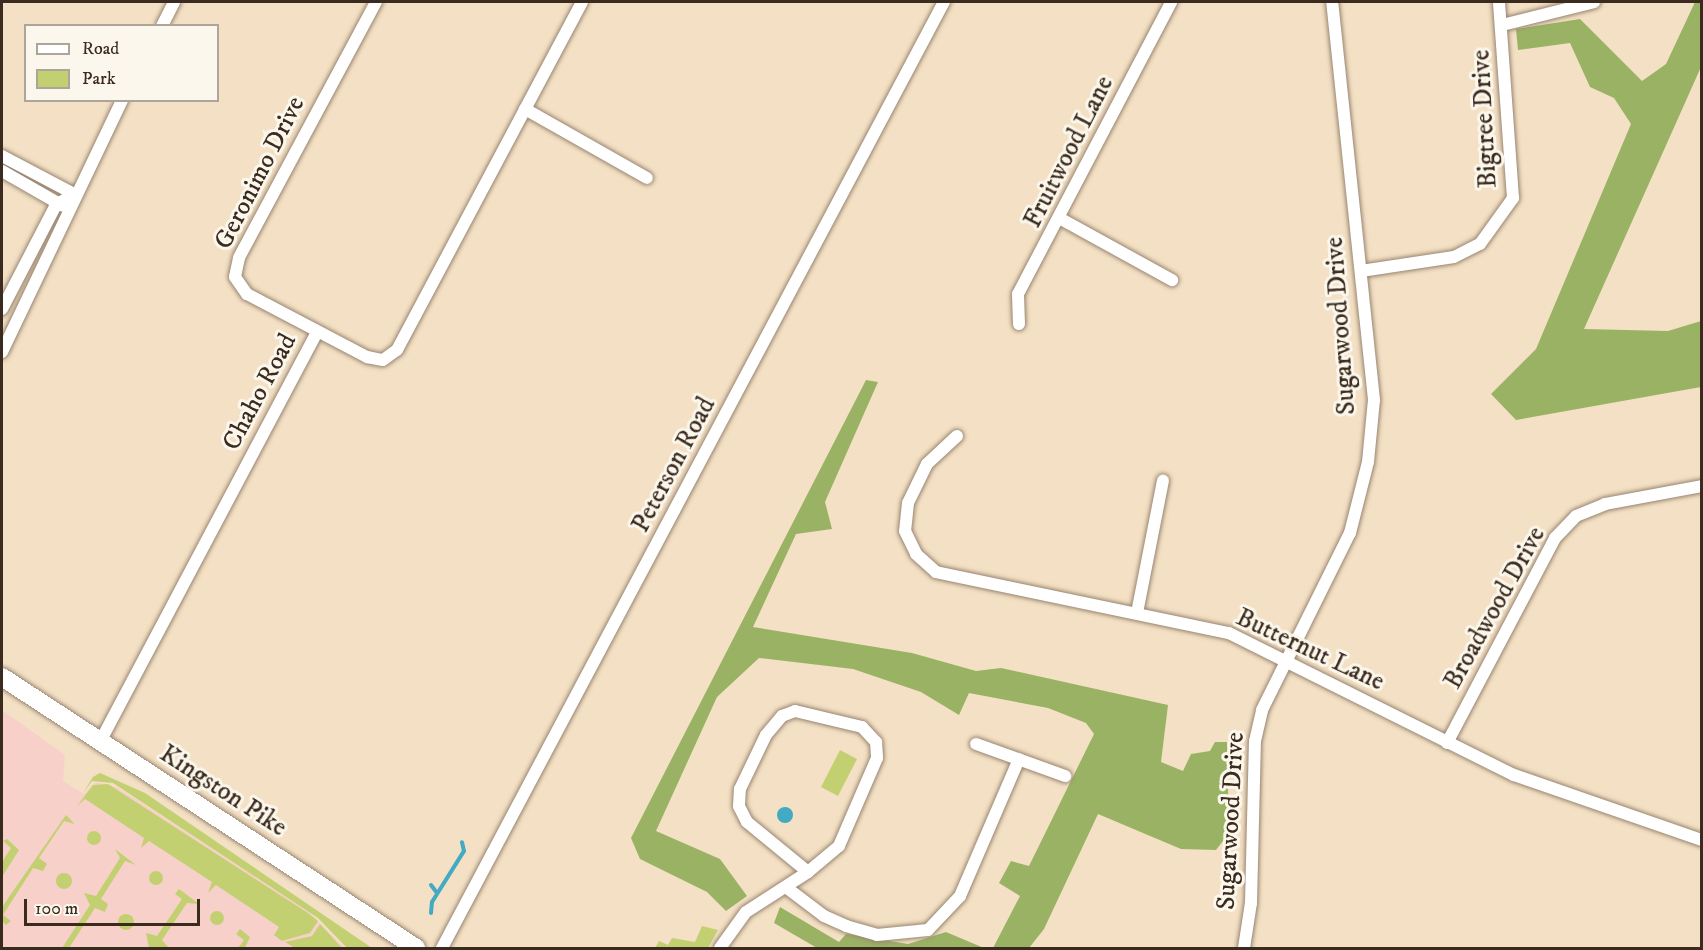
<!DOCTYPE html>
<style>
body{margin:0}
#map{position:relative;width:1703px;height:950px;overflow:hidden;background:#f4e0c4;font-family:"IM FELL DW Pica",serif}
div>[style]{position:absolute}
.built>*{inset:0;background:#f7d1c9}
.green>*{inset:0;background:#c3d072}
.round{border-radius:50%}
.forest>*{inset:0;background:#9ab264}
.water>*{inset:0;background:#42aac2}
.stream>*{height:4px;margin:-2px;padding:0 2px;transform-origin:2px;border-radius:2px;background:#42aac2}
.roads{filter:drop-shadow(0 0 2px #988571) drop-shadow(0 0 2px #988571)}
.minor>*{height:12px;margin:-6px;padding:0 6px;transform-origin:6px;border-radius:6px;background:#fff}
.primary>*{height:18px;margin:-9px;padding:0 9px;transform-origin:9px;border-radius:9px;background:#fff}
span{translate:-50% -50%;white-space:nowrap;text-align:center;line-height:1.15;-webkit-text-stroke:6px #fbf7ec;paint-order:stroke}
.street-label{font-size:26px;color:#3b2a1e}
.frame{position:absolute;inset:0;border:3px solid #3b2a1e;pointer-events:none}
.legend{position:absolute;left:24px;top:24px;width:195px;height:78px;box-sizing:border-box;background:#fbf7ec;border:2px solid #aea59a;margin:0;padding:8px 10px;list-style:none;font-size:18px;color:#3b2a1e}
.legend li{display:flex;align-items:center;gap:12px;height:30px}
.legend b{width:30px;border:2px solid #aea59a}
.scale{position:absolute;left:24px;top:899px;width:176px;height:27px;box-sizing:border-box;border:3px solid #3b2a1e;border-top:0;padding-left:8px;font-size:18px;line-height:21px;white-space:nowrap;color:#3b2a1e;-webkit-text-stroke:4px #fbf7ec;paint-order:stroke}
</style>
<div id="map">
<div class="built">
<i style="clip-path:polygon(2px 710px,65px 755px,63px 781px,84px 794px,96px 782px,117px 787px,308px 911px,345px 948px,2px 948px)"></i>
</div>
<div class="green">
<i style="clip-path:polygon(840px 750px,857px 759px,838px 796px,821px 787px)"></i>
<i style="clip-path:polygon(100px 773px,145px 793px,372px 948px,347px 948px,318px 918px,113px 783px,92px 781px,83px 793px,93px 777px)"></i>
<i style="clip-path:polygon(108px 784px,308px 913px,318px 921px,310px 933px,282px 941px,274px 935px,279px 927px,216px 885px,208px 893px,212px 882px,149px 841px,141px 848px,144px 838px,85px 799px,77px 806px,93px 785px)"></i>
<i style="clip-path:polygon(66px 815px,75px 824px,64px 821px,39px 858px,47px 864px,43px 871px,33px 868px,3px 915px,11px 921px,6px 925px,2px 921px,2px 907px)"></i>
<i class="round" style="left:87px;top:831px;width:14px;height:14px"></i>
<i style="clip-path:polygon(7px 839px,19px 850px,2px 877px,2px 862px,11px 848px,3px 841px)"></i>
<i style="clip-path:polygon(115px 849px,136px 865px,125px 861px,101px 899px,108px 904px,105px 912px,95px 908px,69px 948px,62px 948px,90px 905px,84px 893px,96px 896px,120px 858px)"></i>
<i class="round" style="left:149px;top:871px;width:14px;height:14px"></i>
<i class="round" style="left:56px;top:873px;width:16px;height:16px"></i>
<i style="clip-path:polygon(179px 889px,199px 904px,187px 903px,162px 940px,169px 948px,149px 948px,146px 933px,157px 936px,182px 899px,175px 894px)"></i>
<i class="round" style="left:210px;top:911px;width:14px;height:14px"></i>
<i class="round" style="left:118px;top:914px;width:16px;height:16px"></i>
<i style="clip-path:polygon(320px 924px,342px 948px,295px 948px,285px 942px,312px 936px)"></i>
<i style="clip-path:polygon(702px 926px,718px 930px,708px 948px,655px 948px,659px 941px,668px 945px,672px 938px,695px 942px)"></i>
<i style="clip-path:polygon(240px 929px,250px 937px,245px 948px,238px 948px,244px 940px,236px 934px)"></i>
</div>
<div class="forest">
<i style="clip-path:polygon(1695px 2px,1701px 2px,1701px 67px,1584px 329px,1668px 331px,1701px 321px,1701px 387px,1516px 420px,1491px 394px,1536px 349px,1631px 124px,1614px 98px,1590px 87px,1570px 43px,1518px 50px,1516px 29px,1580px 19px,1642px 81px,1666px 64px)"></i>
<i style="clip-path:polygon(866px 380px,878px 382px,825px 502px,832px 529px,796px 534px,753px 627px,912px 653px,976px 671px,1001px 668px,1168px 705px,1161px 762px,1183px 771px,1191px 754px,1210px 751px,1215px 742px,1227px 742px,1229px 833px,1216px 850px,1181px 849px,1098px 814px,1044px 929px,1029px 948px,993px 948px,1020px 896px,999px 883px,1011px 861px,1029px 866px,1094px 734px,1086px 723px,1048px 708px,969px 693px,959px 715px,921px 692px,853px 669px,759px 658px,717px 697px,656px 831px,720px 859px,747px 896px,726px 911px,707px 892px,640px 859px,631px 838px)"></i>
<i style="clip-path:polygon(780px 907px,839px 942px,846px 934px,908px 944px,946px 932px,984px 948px,817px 948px,774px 923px)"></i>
</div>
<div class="water">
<i class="round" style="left:777px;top:807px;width:16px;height:16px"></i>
</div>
<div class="stream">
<i style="left:431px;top:885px;width:10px;rotate:53deg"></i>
<i style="left:431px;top:913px;width:11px;rotate:-85deg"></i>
<i style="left:432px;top:902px;width:60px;rotate:-57.9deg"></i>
<i style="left:464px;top:851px;width:9px;rotate:-103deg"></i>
</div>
<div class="roads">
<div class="minor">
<i style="left:376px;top:2px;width:290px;rotate:118.2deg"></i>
<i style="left:239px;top:258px;width:19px;rotate:102deg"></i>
<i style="left:235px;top:277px;width:21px;rotate:55deg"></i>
<i style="left:247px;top:294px;width:136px;rotate:27.7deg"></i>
<i style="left:367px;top:357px;width:16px;rotate:11deg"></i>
<i style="left:383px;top:360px;width:17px;rotate:-36deg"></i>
<i style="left:397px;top:350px;width:394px;rotate:-62deg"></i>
<i style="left:1502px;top:25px;width:95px;rotate:-14deg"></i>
<i style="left:162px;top:26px;width:27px;rotate:-63deg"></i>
<i style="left:525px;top:109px;width:140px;rotate:29.5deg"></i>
<i style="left:2px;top:156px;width:81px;rotate:27.8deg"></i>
<i style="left:2px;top:171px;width:70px;rotate:29.8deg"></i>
<i style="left:1061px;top:219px;width:127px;rotate:28.8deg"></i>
<i style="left:1361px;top:271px;width:94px;rotate:-8.6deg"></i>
<i style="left:1454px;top:257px;width:29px;rotate:-27deg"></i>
<i style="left:1480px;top:244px;width:57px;rotate:-54.3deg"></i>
<i style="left:1513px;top:198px;width:196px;rotate:-94.1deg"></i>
<i style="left:2px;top:309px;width:117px;rotate:-62.6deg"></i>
<i style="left:56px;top:205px;width:21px;rotate:-31deg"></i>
<i style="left:1019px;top:324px;width:30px;rotate:-92deg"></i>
<i style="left:1018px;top:294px;width:330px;rotate:-62.3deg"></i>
<i style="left:2px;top:352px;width:279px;rotate:-64.5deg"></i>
<i style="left:957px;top:436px;width:41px;rotate:137deg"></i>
<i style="left:927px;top:464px;width:43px;rotate:116deg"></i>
<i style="left:908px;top:503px;width:28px;rotate:96deg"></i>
<i style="left:905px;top:531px;width:25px;rotate:64deg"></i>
<i style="left:916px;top:554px;width:27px;rotate:42deg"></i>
<i style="left:936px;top:572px;width:299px;rotate:11.8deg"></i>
<i style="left:1229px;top:633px;width:318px;rotate:26.5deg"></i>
<i style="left:1514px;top:775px;width:199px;rotate:19.1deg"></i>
<i style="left:1137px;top:613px;width:135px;rotate:-78.9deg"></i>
<i style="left:795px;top:711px;width:69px;rotate:13.4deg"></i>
<i style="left:862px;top:727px;width:21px;rotate:47deg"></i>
<i style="left:876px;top:742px;width:16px;rotate:86deg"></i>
<i style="left:877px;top:758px;width:96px;rotate:113.4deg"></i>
<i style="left:839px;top:846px;width:40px;rotate:140deg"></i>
<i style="left:808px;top:872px;width:79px;rotate:-140.7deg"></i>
<i style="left:747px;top:822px;width:18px;rotate:-117deg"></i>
<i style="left:739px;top:806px;width:17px;rotate:-87deg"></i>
<i style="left:740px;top:789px;width:60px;rotate:-64.3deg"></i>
<i style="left:766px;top:735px;width:25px;rotate:-50deg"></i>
<i style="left:782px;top:716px;width:14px;rotate:-21deg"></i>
<i style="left:100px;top:742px;width:464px;rotate:-62.1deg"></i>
<i style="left:1447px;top:743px;width:232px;rotate:-62.2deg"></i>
<i style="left:1555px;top:538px;width:30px;rotate:-46deg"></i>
<i style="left:1576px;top:516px;width:31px;rotate:-22deg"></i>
<i style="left:1605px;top:504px;width:99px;rotate:-10.5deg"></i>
<i style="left:976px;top:744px;width:95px;rotate:19.8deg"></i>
<i style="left:787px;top:888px;width:46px;rotate:37.1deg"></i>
<i style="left:824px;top:916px;width:24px;rotate:24deg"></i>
<i style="left:846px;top:926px;width:32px;rotate:16deg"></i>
<i style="left:877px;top:935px;width:51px;rotate:-5.6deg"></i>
<i style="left:928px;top:930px;width:47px;rotate:-46.7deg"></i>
<i style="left:960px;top:896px;width:149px;rotate:-66.7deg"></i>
<i style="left:442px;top:948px;width:1071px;rotate:-62.05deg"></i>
<i style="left:720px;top:948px;width:44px;rotate:-54.2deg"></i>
<i style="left:746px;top:912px;width:74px;rotate:-32.8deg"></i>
<i style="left:1244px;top:948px;width:46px;rotate:-81.2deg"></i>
<i style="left:1251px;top:903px;width:162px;rotate:-88.6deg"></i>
<i style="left:1255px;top:741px;width:32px;rotate:-77deg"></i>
<i style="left:1262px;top:710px;width:198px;rotate:-63.6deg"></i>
<i style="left:1350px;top:533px;width:73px;rotate:-75.8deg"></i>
<i style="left:1368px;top:462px;width:62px;rotate:-84.5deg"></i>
<i style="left:1374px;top:400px;width:400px;rotate:-96deg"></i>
</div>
<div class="primary">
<i style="left:2px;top:677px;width:495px;rotate:33.2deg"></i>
</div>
</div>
<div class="street-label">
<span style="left:1485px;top:119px;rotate:-93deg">Bigtree Drive</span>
<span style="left:1069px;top:152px;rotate:-63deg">Fruitwood Lane</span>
<span style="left:260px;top:173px;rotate:-63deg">Geronimo Drive</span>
<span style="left:1341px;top:326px;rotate:-94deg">Sugarwood Drive</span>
<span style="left:260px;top:392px;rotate:-62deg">Chaho Road</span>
<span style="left:674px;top:465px;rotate:-62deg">Peterson Road</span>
<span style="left:1495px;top:608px;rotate:-61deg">Broadwood Drive</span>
<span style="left:1310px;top:650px;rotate:25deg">Butternut Lane</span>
<span style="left:223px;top:791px;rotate:33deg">Kingston Pike</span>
<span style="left:1231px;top:821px;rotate:-87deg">Sugarwood Drive</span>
</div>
<div class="frame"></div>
<ul class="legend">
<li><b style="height:8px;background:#fff"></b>Road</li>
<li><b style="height:16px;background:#c3d072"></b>Park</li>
</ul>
<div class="scale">100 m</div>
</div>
